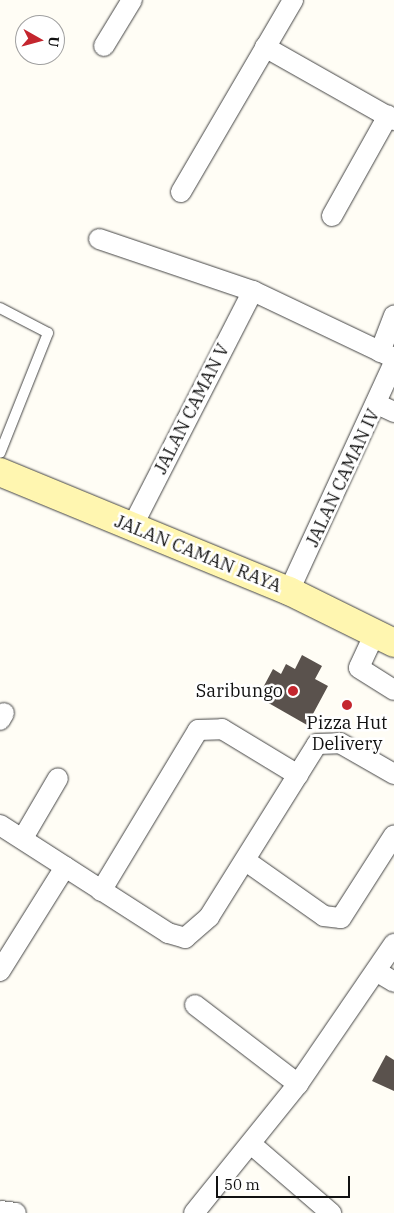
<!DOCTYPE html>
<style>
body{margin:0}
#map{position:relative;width:394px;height:1213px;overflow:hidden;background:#fffdf5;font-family:"IBM Plex Serif",serif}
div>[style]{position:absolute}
.building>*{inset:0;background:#5a524d}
.roads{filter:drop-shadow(0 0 1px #444) drop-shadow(0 0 1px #444)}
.service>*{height:10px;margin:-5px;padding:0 5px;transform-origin:5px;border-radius:5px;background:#fff}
.minor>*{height:20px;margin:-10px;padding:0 10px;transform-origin:10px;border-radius:10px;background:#fff}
.secondary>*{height:28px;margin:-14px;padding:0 14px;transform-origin:14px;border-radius:14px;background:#fff6b0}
.dots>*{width:14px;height:14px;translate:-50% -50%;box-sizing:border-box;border:2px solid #fff;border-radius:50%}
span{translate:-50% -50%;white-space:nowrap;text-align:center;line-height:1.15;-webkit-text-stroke:5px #fff;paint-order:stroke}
.street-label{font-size:18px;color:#111}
.poi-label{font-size:18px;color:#111}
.right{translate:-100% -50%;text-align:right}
.north{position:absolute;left:15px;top:15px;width:50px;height:50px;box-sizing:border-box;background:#fff;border:1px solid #a0a0a0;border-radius:50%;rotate:97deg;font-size:14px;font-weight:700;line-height:20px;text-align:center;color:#111}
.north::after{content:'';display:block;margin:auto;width:18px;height:22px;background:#c4262e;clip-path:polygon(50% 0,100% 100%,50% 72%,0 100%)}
.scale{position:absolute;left:216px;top:1176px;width:134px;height:22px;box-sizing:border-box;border:2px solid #111;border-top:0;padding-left:6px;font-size:15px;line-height:18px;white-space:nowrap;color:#111;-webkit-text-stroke:4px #fff;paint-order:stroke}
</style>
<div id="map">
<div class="building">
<i style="clip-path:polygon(302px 655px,322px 666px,315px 679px,328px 686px,307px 725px,258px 697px,273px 669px,281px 674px,286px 664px,295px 669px)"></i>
<i style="clip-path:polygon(386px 1055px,394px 1060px,394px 1091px,372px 1081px)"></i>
</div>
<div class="roads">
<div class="service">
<i style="left:0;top:308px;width:54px;rotate:27.5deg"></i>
<i style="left:48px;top:333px;width:129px;rotate:111.8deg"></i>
</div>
<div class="minor">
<i style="left:104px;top:46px;width:54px;rotate:-58.7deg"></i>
<i style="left:265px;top:47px;width:148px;rotate:29.5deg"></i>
<i style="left:181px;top:192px;width:222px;rotate:-59.7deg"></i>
<i style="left:332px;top:216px;width:115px;rotate:-60.8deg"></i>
<i style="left:99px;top:239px;width:163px;rotate:18.7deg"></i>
<i style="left:253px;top:291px;width:156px;rotate:25.4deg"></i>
<i style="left:380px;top:352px;width:39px;rotate:-69deg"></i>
<i style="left:377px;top:404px;width:19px;rotate:25deg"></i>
<i style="left:132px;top:527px;width:265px;rotate:-62.9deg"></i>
<i style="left:289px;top:591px;width:251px;rotate:-65.3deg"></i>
<i style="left:375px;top:633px;width:38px;rotate:115deg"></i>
<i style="left:359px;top:668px;width:41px;rotate:32.2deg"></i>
<i style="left:0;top:720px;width:8px;rotate:-60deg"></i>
<i style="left:0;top:825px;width:200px;rotate:32.7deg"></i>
<i style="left:168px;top:933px;width:18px;rotate:16deg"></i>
<i style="left:185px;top:938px;width:32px;rotate:-41deg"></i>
<i style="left:209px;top:917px;width:204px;rotate:-58deg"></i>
<i style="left:317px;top:744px;width:23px;rotate:-2deg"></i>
<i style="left:340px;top:743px;width:62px;rotate:29.9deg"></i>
<i style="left:23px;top:838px;width:69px;rotate:-59.7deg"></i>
<i style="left:246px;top:861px;width:95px;rotate:35.2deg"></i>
<i style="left:324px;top:916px;width:17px;rotate:7deg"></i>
<i style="left:341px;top:918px;width:98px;rotate:-57.4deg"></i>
<i style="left:101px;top:891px;width:188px;rotate:-58.9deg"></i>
<i style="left:198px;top:730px;width:24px;rotate:-2deg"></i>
<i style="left:222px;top:729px;width:89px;rotate:31.2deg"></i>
<i style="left:0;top:971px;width:123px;rotate:-58deg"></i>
<i style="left:376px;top:971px;width:21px;rotate:31deg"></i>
<i style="left:195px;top:1005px;width:130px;rotate:37.5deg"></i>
<i style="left:251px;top:1144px;width:106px;rotate:40.8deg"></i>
<i style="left:0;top:1211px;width:16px;rotate:7deg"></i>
<i style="left:194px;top:1213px;width:166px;rotate:-51.1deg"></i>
<i style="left:298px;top:1084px;width:170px;rotate:-55.6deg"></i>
</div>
<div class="secondary">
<i style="left:0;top:472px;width:313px;rotate:22.4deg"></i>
<i style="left:289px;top:591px;width:117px;rotate:26.3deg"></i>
</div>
</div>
<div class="dots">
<i style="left:293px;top:691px;background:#c4262e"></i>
<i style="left:347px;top:705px;background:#c4262e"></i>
</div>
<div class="street-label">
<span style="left:192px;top:409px;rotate:-63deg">JALAN CAMAN V</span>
<span style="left:343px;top:478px;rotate:-65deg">JALAN CAMAN IV</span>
<span style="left:198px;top:554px;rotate:22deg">JALAN CAMAN RAYA</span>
</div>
<div class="poi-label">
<span class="right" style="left:283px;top:691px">Saribungo</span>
<span style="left:347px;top:734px">Pizza Hut<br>Delivery</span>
</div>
<div class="north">U</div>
<div class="scale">50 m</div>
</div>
